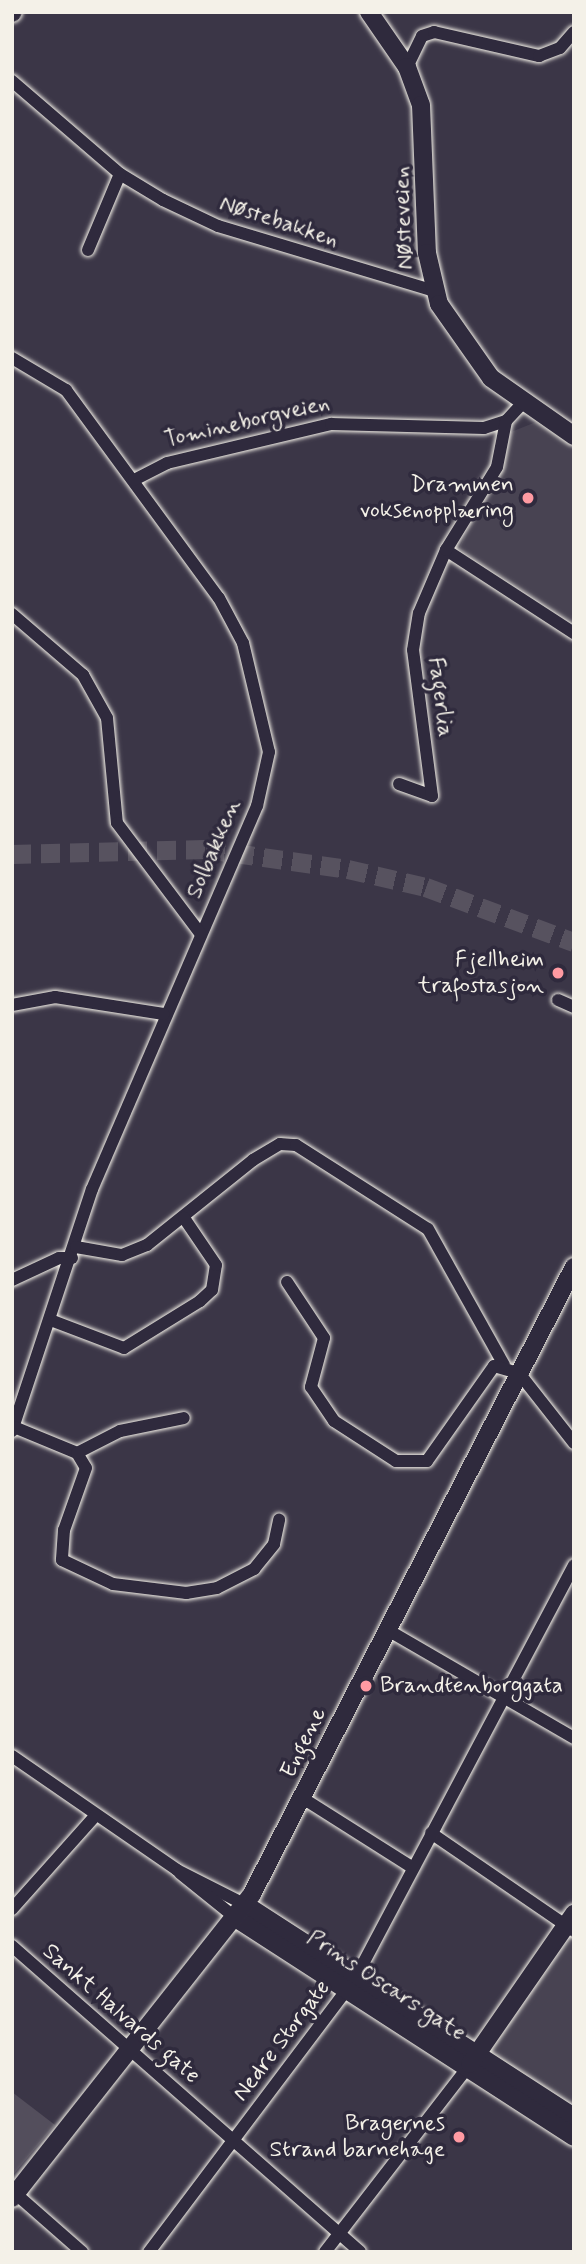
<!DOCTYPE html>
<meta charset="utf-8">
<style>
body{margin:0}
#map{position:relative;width:586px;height:2264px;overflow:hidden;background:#3b3647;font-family:Mynerve,sans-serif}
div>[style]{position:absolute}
.built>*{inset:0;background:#484352}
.green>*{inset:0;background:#534e5c}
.primary-tunnel>*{height:19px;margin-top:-9.5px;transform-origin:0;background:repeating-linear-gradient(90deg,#57525f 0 19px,transparent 0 29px)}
.roads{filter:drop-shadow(0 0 2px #f4f1e8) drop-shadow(0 0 2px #f4f1e8)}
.street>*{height:12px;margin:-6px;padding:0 6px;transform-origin:6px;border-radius:6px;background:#2f2a3d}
.secondary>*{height:18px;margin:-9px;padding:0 9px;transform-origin:9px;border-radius:9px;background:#2f2a3d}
.dots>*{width:19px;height:19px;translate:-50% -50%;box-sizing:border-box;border:4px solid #2f2a3d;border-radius:50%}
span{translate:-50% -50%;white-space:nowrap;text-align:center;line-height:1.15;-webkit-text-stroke:7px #2f2a3d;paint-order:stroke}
.street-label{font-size:23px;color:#f4f1e8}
.poi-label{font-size:23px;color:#f4f1e8}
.right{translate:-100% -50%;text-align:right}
.left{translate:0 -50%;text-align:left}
.frame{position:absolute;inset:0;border:14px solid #f4f1e8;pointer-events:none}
</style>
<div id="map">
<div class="built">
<i style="clip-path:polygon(536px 422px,574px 446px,574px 623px,459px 549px,511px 432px)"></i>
<i style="clip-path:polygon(574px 1914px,574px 2117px,477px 2054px)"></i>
</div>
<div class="green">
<i style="clip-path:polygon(12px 2092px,55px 2125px,12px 2176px)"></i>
</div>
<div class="primary-tunnel">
<i style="left:12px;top:854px;width:194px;rotate:-1.5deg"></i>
<i style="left:206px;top:849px;width:143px;rotate:8deg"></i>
<i style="left:348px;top:869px;width:80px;rotate:13deg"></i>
<i style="left:426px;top:887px;width:158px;rotate:20.4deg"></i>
</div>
<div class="roads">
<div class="street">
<i style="left:407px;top:67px;width:34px;rotate:-64deg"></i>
<i style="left:422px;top:36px;width:13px;rotate:-18deg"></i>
<i style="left:434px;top:32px;width:108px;rotate:12.9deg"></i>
<i style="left:539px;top:56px;width:22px;rotate:-21deg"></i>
<i style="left:560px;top:48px;width:21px;rotate:-49deg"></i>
<i style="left:12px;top:81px;width:143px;rotate:40.7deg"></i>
<i style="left:120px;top:174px;width:50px;rotate:31.2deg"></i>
<i style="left:163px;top:200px;width:61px;rotate:25.3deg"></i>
<i style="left:218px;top:226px;width:226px;rotate:16.7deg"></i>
<i style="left:88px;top:250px;width:82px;rotate:-67.2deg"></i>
<i style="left:12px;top:358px;width:63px;rotate:30.7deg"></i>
<i style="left:66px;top:390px;width:258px;rotate:53.7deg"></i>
<i style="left:219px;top:598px;width:51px;rotate:61.9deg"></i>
<i style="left:243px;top:643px;width:112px;rotate:76.6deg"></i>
<i style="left:269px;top:752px;width:55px;rotate:102.5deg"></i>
<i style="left:257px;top:806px;width:417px;rotate:113.3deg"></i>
<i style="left:92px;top:1189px;width:255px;rotate:108.3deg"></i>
<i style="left:134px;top:480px;width:37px;rotate:-27deg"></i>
<i style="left:167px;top:463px;width:169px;rotate:-13.4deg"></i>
<i style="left:331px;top:424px;width:153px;rotate:1.5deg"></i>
<i style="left:484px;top:428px;width:23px;rotate:-18deg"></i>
<i style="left:506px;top:421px;width:23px;rotate:-47deg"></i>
<i style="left:446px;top:550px;width:153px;rotate:33deg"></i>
<i style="left:12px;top:614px;width:94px;rotate:40.7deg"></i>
<i style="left:83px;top:675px;width:49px;rotate:60.8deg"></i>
<i style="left:107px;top:718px;width:105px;rotate:84.6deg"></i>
<i style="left:117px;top:823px;width:138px;rotate:53deg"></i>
<i style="left:399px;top:784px;width:35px;rotate:20deg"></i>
<i style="left:432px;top:796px;width:147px;rotate:-97.4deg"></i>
<i style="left:413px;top:650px;width:37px;rotate:-81deg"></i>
<i style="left:419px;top:613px;width:69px;rotate:-66.8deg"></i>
<i style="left:446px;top:550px;width:97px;rotate:-58.4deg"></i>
<i style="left:497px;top:467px;width:47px;rotate:-78.9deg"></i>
<i style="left:558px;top:1000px;width:17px;rotate:24deg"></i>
<i style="left:12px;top:1005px;width:44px;rotate:-10.5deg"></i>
<i style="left:55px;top:997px;width:110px;rotate:8.9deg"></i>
<i style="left:76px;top:1247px;width:47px;rotate:9.9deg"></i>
<i style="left:122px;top:1255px;width:27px;rotate:-22deg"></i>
<i style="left:147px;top:1245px;width:136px;rotate:-38.7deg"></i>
<i style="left:253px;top:1160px;width:31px;rotate:-31deg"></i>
<i style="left:280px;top:1144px;width:16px;rotate:4deg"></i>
<i style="left:296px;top:1145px;width:156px;rotate:32.5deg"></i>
<i style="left:428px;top:1229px;width:156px;rotate:60.8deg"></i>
<i style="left:12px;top:1280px;width:52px;rotate:-25.1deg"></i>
<i style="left:59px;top:1258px;width:13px"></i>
<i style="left:287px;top:1282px;width:67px;rotate:56.5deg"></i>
<i style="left:324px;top:1338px;width:51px;rotate:104.9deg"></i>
<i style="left:311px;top:1387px;width:41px;rotate:55.9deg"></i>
<i style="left:334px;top:1421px;width:74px;rotate:32.8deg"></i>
<i style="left:396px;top:1461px;width:31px"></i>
<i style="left:427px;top:1461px;width:116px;rotate:-54.8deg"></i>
<i style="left:494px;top:1366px;width:26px;rotate:16deg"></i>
<i style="left:519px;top:1373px;width:89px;rotate:51.8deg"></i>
<i style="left:53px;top:1321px;width:76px;rotate:20.8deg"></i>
<i style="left:124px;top:1348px;width:89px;rotate:-31.7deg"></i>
<i style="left:200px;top:1301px;width:16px;rotate:-43deg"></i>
<i style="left:212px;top:1290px;width:25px;rotate:-81deg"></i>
<i style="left:216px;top:1265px;width:57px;rotate:-124.2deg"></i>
<i style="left:14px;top:1427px;width:68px;rotate:22.4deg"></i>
<i style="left:77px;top:1453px;width:17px;rotate:59deg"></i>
<i style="left:86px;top:1468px;width:66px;rotate:109.5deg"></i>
<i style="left:64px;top:1530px;width:30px;rotate:94deg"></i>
<i style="left:62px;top:1560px;width:56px;rotate:25.2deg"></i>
<i style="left:113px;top:1584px;width:74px;rotate:7deg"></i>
<i style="left:186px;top:1593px;width:31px;rotate:-9deg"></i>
<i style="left:217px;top:1588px;width:42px;rotate:-27.2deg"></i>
<i style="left:254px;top:1569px;width:32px;rotate:-51deg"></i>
<i style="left:274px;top:1544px;width:25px;rotate:-78deg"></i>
<i style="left:77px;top:1453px;width:48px;rotate:-27.1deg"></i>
<i style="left:120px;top:1431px;width:65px;rotate:-11.5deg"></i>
<i style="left:386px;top:1629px;width:217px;rotate:30.1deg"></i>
<i style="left:12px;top:1756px;width:201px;rotate:34.6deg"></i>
<i style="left:177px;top:1870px;width:77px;rotate:26.9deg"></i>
<i style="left:304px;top:1799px;width:129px;rotate:32.3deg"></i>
<i style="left:431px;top:1833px;width:173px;rotate:34.4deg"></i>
<i style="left:180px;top:1873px;width:73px;rotate:38.9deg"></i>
<i style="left:12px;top:1909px;width:126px;rotate:-48.2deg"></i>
<i style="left:12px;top:1946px;width:463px;rotate:41.3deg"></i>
<i style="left:16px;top:2194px;width:88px;rotate:41.3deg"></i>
<i style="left:149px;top:2252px;width:344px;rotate:-53deg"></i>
<i style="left:356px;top:1977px;width:466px;rotate:-62.1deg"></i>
<i style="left:325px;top:2252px;width:234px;rotate:-52.3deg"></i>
</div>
<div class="secondary">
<i style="left:369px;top:12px;width:67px;rotate:55.4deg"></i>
<i style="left:407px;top:67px;width:40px;rotate:69.8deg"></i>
<i style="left:421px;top:105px;width:148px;rotate:87.7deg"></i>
<i style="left:427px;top:253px;width:52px;rotate:76.8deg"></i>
<i style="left:439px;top:304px;width:90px;rotate:54.9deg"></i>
<i style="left:491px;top:378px;width:101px;rotate:34.9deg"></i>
<i style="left:12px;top:13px;width:1px;rotate:-45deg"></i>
<i style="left:246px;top:1905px;width:391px;rotate:32.9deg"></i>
<i style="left:237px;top:1919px;width:401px;rotate:32.9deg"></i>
<i style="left:470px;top:2064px;width:183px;rotate:-55.3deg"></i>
<i style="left:12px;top:2198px;width:387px;rotate:-51.7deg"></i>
<i style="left:252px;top:1894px;width:705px;rotate:-62.82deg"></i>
</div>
</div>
<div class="dots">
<i style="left:528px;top:498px;background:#ff9aa2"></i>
<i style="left:558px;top:973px;background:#ff9aa2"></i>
<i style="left:366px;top:1686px;background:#ff9aa2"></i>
<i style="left:459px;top:2137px;background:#ff9aa2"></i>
</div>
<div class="street-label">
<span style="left:404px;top:218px;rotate:-92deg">Nøsteveien</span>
<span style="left:279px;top:222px;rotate:18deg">Nøstebakken</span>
<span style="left:247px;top:422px;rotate:-13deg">Tomineborgveien</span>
<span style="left:440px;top:697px;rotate:83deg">Fagerlia</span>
<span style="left:214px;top:849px;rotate:-67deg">Solbakken</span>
<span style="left:304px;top:1743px;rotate:-64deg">Engene</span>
<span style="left:386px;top:1986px;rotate:33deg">Prins Oscars gate</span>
<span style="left:121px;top:2014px;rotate:41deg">Sankt Halvards gate</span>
<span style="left:282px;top:2041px;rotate:-53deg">Nedre Storgate</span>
</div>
<div class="poi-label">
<span class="right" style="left:514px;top:498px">Drammen<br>voksenopplæring</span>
<span class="right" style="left:544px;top:973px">Fjellheim<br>trafostasjon</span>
<span class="left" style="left:380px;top:1686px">Brandtenborggata</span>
<span class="right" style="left:445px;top:2137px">Bragernes<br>Strand barnehage</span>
</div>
<div class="frame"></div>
</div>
